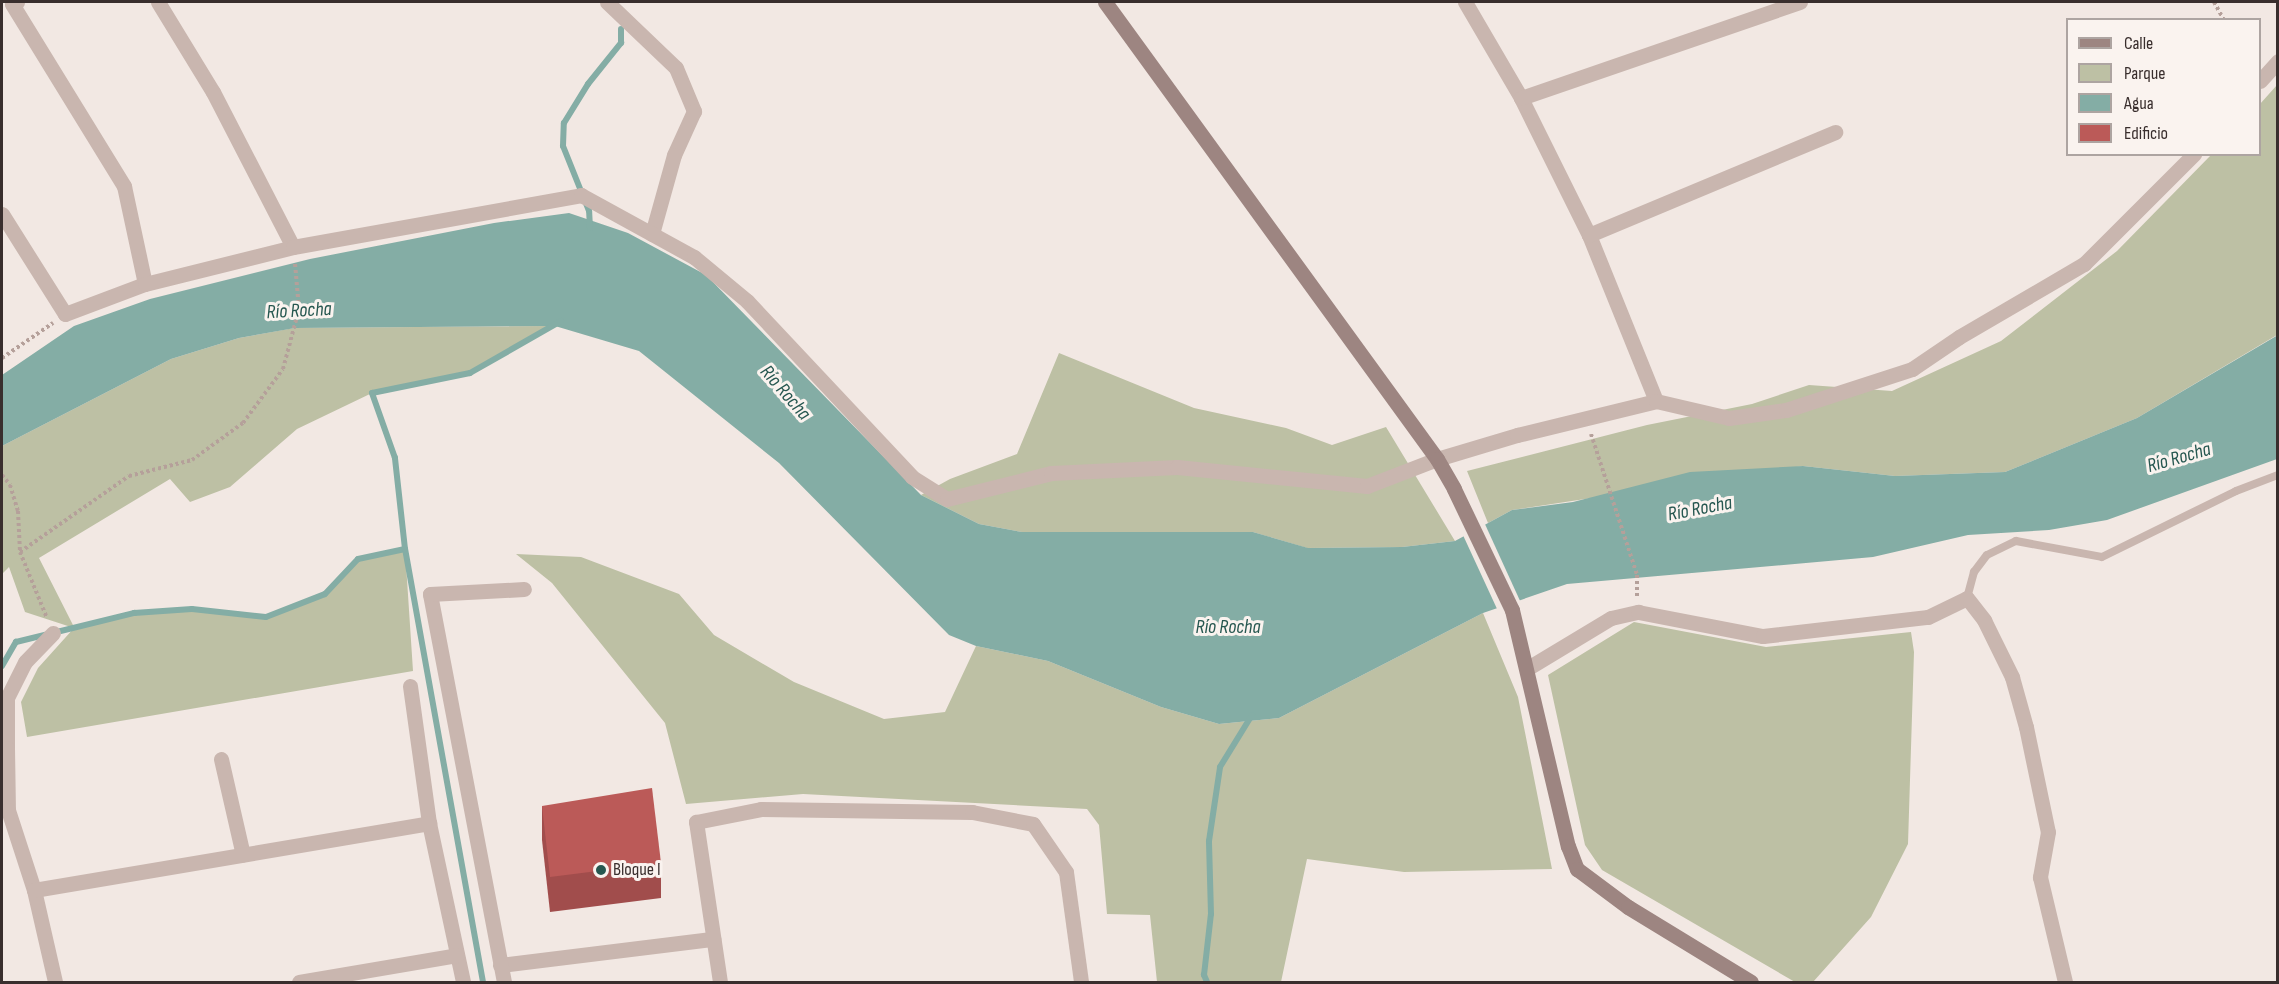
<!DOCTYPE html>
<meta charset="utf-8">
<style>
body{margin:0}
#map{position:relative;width:2279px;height:984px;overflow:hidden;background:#f2e8e3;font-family:"Sofia Sans Condensed",sans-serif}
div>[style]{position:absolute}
.green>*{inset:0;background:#bdc0a4}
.water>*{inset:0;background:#84ada5}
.pier>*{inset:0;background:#f2e8e3}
.stream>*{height:6px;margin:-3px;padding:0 3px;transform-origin:3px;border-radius:3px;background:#84ada5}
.path>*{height:4px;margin-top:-2px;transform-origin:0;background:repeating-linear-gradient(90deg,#b5a09a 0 3px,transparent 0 6px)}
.lane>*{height:8px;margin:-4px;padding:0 4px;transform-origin:4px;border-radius:4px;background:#c9b6af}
.street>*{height:15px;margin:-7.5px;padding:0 7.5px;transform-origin:7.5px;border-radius:7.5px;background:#c9b6af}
.secondary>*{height:15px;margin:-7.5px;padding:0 7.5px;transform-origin:7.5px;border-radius:7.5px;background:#9d8581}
.wall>*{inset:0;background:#a14d4c}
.building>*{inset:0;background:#bb5a58}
.dots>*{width:16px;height:16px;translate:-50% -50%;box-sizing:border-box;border:3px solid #faf3ef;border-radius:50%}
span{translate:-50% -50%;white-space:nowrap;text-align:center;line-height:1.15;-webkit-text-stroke:6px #faf3ef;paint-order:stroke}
.poi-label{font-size:18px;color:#392e2d}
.left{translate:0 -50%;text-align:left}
.water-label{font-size:20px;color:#265750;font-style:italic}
.frame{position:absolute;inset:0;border:3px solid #392e2d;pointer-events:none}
.legend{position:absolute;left:2066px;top:18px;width:195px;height:138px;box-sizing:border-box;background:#faf3ef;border:2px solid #ada4a1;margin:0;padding:8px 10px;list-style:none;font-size:18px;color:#392e2d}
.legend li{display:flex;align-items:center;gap:12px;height:30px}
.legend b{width:30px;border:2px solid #ada4a1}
</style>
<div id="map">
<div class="green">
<i style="clip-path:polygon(2277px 85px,2277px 335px,2137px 418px,2005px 472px,1895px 476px,1803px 466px,1512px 510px,1488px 523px,1467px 471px,1647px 425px,1752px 404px,1809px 385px,1892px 391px,2001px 341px,2117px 251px,2211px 155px,2260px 154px,2260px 104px)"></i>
<i style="clip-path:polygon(555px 326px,470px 373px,372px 393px,297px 429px,230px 487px,190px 502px,170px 479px,39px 558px,74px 627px,134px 613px,192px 609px,266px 617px,324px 594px,358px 559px,405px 549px,413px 671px,27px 737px,21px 702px,38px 668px,74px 628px,25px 612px,9px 567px,2px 574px,2px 446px,171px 359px,239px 338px,294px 328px)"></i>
<i style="clip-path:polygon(1059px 353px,1194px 408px,1286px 428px,1332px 445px,1386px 427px,1455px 541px,1402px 547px,1307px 548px,1253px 532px,1022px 532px,979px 524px,921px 495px,950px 479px,1017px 454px)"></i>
<i style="clip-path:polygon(516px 554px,581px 557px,679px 594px,714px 635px,794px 682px,884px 719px,945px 712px,976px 646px,1048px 661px,1161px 707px,1219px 724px,1279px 718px,1483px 613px,1518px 697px,1552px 869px,1404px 872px,1307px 859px,1281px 982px,1157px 982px,1150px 915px,1107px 914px,1099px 825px,1087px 809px,803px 794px,686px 804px,665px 723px,552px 583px)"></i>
<i style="clip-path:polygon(1634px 622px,1766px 647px,1911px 632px,1914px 652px,1908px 844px,1871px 917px,1813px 982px,1795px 982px,1602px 870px,1585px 845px,1548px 675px)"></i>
</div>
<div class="water">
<i style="clip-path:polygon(569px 213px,628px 233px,706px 275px,921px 495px,979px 524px,1022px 532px,1253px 532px,1308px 548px,1402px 547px,1455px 541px,1512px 510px,1573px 502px,1690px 472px,1803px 466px,1895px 476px,2005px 472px,2137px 418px,2278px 335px,2277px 459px,2107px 520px,2049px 530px,1968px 535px,1873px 557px,1567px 584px,1483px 613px,1279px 718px,1219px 724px,1161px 707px,1048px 661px,976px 646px,949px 635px,779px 463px,639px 351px,555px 326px,295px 328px,239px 338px,171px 359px,2px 446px,2px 375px,74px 326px,150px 299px,310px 259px,494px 223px)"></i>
</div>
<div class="pier">
<i style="clip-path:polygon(1484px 522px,1521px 603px,1498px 611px,1462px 533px)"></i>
</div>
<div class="stream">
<i style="left:590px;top:228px;width:17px;rotate:-93deg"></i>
<i style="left:589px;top:211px;width:70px;rotate:-111.8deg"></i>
<i style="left:563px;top:146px;width:23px;rotate:-88deg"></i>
<i style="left:564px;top:123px;width:46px;rotate:-58.4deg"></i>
<i style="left:588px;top:84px;width:53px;rotate:-51.2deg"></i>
<i style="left:621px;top:43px;width:14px;rotate:-90deg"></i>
<i style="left:2px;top:666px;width:28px;rotate:-60deg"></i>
<i style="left:16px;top:642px;width:122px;rotate:-13.8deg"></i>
<i style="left:134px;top:613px;width:58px;rotate:-3.9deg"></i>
<i style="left:192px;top:609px;width:74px;rotate:6.2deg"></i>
<i style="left:266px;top:617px;width:63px;rotate:-21.3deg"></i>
<i style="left:325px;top:594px;width:48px;rotate:-46.7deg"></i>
<i style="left:358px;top:559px;width:48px;rotate:-12deg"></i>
<i style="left:483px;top:982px;width:440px;rotate:-100.2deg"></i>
<i style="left:405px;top:549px;width:92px;rotate:-96.3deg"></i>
<i style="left:395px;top:458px;width:69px;rotate:-109.5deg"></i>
<i style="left:372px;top:393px;width:100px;rotate:-11.5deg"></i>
<i style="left:470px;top:373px;width:105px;rotate:-29.7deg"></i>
<i style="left:1207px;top:982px;width:8px;rotate:-113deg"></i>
<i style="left:1204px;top:975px;width:61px;rotate:-83.5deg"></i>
<i style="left:1211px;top:914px;width:73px;rotate:-91.6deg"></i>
<i style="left:1209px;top:841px;width:75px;rotate:-81.5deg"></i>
<i style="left:1220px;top:767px;width:61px;rotate:-58.4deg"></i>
</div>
<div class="path">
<i style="left:2214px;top:2px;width:21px;rotate:61deg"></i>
<i style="left:2px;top:358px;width:62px;rotate:-34.5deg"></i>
<i style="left:1591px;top:434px;width:148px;rotate:71.9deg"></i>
<i style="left:1637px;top:575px;width:21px;rotate:90deg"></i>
<i style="left:2px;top:475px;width:13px;rotate:51deg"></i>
<i style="left:10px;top:485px;width:27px;rotate:73deg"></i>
<i style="left:18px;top:511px;width:41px;rotate:87.2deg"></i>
<i style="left:20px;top:552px;width:71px;rotate:67.8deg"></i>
<i style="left:20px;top:552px;width:133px;rotate:-34.9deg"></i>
<i style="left:129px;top:476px;width:65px;rotate:-14.3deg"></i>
<i style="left:192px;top:460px;width:63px;rotate:-36deg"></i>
<i style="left:243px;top:423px;width:67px;rotate:-53.5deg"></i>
<i style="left:283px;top:369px;width:62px;rotate:-75.1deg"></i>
<i style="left:299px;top:309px;width:46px;rotate:-95deg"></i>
</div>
<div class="lane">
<i style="left:1967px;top:598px;width:27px;rotate:-75deg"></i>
<i style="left:1974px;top:572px;width:21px;rotate:-53deg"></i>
<i style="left:1987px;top:555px;width:32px;rotate:-26deg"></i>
<i style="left:2016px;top:541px;width:87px;rotate:10.5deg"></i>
<i style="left:2102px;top:557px;width:149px;rotate:-26.2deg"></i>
<i style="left:2236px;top:491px;width:45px;rotate:-20.9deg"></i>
</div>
<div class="street">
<i style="left:17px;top:2px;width:5px;rotate:158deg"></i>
<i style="left:12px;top:4px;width:214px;rotate:58.4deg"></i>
<i style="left:124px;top:186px;width:100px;rotate:77.9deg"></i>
<i style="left:158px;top:2px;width:105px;rotate:58.6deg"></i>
<i style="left:213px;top:92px;width:174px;rotate:62.7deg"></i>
<i style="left:607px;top:2px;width:95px;rotate:43.7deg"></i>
<i style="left:676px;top:68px;width:47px;rotate:67.3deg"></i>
<i style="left:694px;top:111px;width:48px;rotate:114.4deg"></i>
<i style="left:674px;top:155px;width:82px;rotate:105.6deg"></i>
<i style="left:1465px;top:2px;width:111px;rotate:59.7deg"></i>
<i style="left:1521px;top:98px;width:153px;rotate:63.6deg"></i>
<i style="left:1589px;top:235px;width:179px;rotate:68deg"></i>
<i style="left:2260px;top:81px;width:27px;rotate:-48deg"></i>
<i style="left:1521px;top:98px;width:295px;rotate:-19deg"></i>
<i style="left:2px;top:214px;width:118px;rotate:57.8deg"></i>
<i style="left:65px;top:314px;width:85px;rotate:-20.6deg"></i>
<i style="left:145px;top:284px;width:153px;rotate:-14deg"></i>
<i style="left:293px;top:247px;width:293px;rotate:-10.2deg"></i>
<i style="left:581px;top:195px;width:129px;rotate:28.8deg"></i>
<i style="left:694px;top:257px;width:69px;rotate:39.7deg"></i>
<i style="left:747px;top:301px;width:241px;rotate:46.8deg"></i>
<i style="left:912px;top:477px;width:41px;rotate:32.2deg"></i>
<i style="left:947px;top:499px;width:107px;rotate:-14deg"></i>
<i style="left:1051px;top:473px;width:126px;rotate:-2.7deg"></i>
<i style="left:1177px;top:467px;width:191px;rotate:5.7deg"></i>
<i style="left:1367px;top:486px;width:75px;rotate:-21.1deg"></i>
<i style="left:1437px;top:459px;width:84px;rotate:-16.7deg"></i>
<i style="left:1517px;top:435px;width:143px;rotate:-13.7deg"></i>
<i style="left:1656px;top:401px;width:75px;rotate:13.1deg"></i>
<i style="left:1729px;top:418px;width:58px;rotate:-8deg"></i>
<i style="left:1786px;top:410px;width:133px;rotate:-18deg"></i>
<i style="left:1912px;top:369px;width:57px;rotate:-34.2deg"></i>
<i style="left:1959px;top:337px;width:145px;rotate:-30.3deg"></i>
<i style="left:2084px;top:264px;width:156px;rotate:-45deg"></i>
<i style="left:1589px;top:235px;width:267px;rotate:-22.7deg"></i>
<i style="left:53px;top:633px;width:40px;rotate:134deg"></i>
<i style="left:25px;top:662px;width:40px;rotate:116.6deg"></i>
<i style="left:7px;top:698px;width:50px;rotate:90deg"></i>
<i style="left:7px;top:748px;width:62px;rotate:89.1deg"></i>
<i style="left:8px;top:810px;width:84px;rotate:72deg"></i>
<i style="left:34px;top:890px;width:94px;rotate:77.1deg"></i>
<i style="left:1528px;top:668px;width:97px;rotate:-31.1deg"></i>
<i style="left:1611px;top:618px;width:28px;rotate:-13deg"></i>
<i style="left:1638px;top:612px;width:127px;rotate:10.9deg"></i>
<i style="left:1763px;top:636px;width:166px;rotate:-6.6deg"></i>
<i style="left:1928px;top:617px;width:43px;rotate:-26deg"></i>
<i style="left:1967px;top:598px;width:28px;rotate:52deg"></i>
<i style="left:1984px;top:620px;width:64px;rotate:63.8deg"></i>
<i style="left:2012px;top:677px;width:52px;rotate:74.4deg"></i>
<i style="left:2026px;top:727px;width:107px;rotate:78.2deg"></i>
<i style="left:2048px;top:832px;width:46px;rotate:100.1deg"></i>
<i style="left:2040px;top:877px;width:108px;rotate:76.6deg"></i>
<i style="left:410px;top:686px;width:138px;rotate:82.1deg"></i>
<i style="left:429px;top:823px;width:163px;rotate:77.9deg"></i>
<i style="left:221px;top:759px;width:98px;rotate:77.1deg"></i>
<i style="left:34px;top:890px;width:401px;rotate:-9.6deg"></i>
<i style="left:500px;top:965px;width:215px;rotate:-7deg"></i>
<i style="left:299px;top:982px;width:160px;rotate:-9.7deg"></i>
<i style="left:504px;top:982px;width:395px;rotate:-100.8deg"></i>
<i style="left:430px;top:594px;width:94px;rotate:-3deg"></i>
<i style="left:720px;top:982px;width:162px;rotate:-98.5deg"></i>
<i style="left:696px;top:822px;width:66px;rotate:-11.3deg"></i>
<i style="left:761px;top:809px;width:211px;rotate:0.8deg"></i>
<i style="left:972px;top:812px;width:62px;rotate:11.1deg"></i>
<i style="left:1033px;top:824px;width:58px;rotate:55.5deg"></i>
<i style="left:1066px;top:872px;width:111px;rotate:82.2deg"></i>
</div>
<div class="secondary">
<i style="left:1105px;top:2px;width:565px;rotate:54deg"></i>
<i style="left:1437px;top:459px;width:34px;rotate:60deg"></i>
<i style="left:1454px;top:489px;width:134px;rotate:64.4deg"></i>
<i style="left:1512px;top:610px;width:243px;rotate:76.7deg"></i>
<i style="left:1568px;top:846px;width:25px;rotate:69deg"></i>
<i style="left:1577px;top:869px;width:64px;rotate:36.7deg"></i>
<i style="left:1628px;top:907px;width:144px;rotate:31.4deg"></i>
</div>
<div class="wall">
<i style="clip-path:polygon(542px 806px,661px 863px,661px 898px,550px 912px,542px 840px)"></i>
</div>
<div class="building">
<i style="clip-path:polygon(652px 788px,661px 863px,550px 877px,542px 806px)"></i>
</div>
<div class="dots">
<i style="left:601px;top:870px;background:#265750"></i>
</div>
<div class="poi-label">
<span class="left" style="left:613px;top:870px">Bloque I</span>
</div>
<div class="water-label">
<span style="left:299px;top:311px;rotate:-3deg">Río Rocha</span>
<span style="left:785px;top:393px;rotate:49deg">Río Rocha</span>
<span style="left:2179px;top:458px;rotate:-16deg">Río Rocha</span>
<span style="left:1700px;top:509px;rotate:-11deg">Río Rocha</span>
<span style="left:1228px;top:627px">Río Rocha</span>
</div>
<div class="frame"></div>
<ul class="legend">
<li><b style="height:8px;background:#9d8581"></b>Calle</li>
<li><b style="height:16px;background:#bdc0a4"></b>Parque</li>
<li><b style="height:16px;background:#84ada5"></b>Agua</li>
<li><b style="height:16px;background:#bb5a58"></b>Edificio</li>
</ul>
</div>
